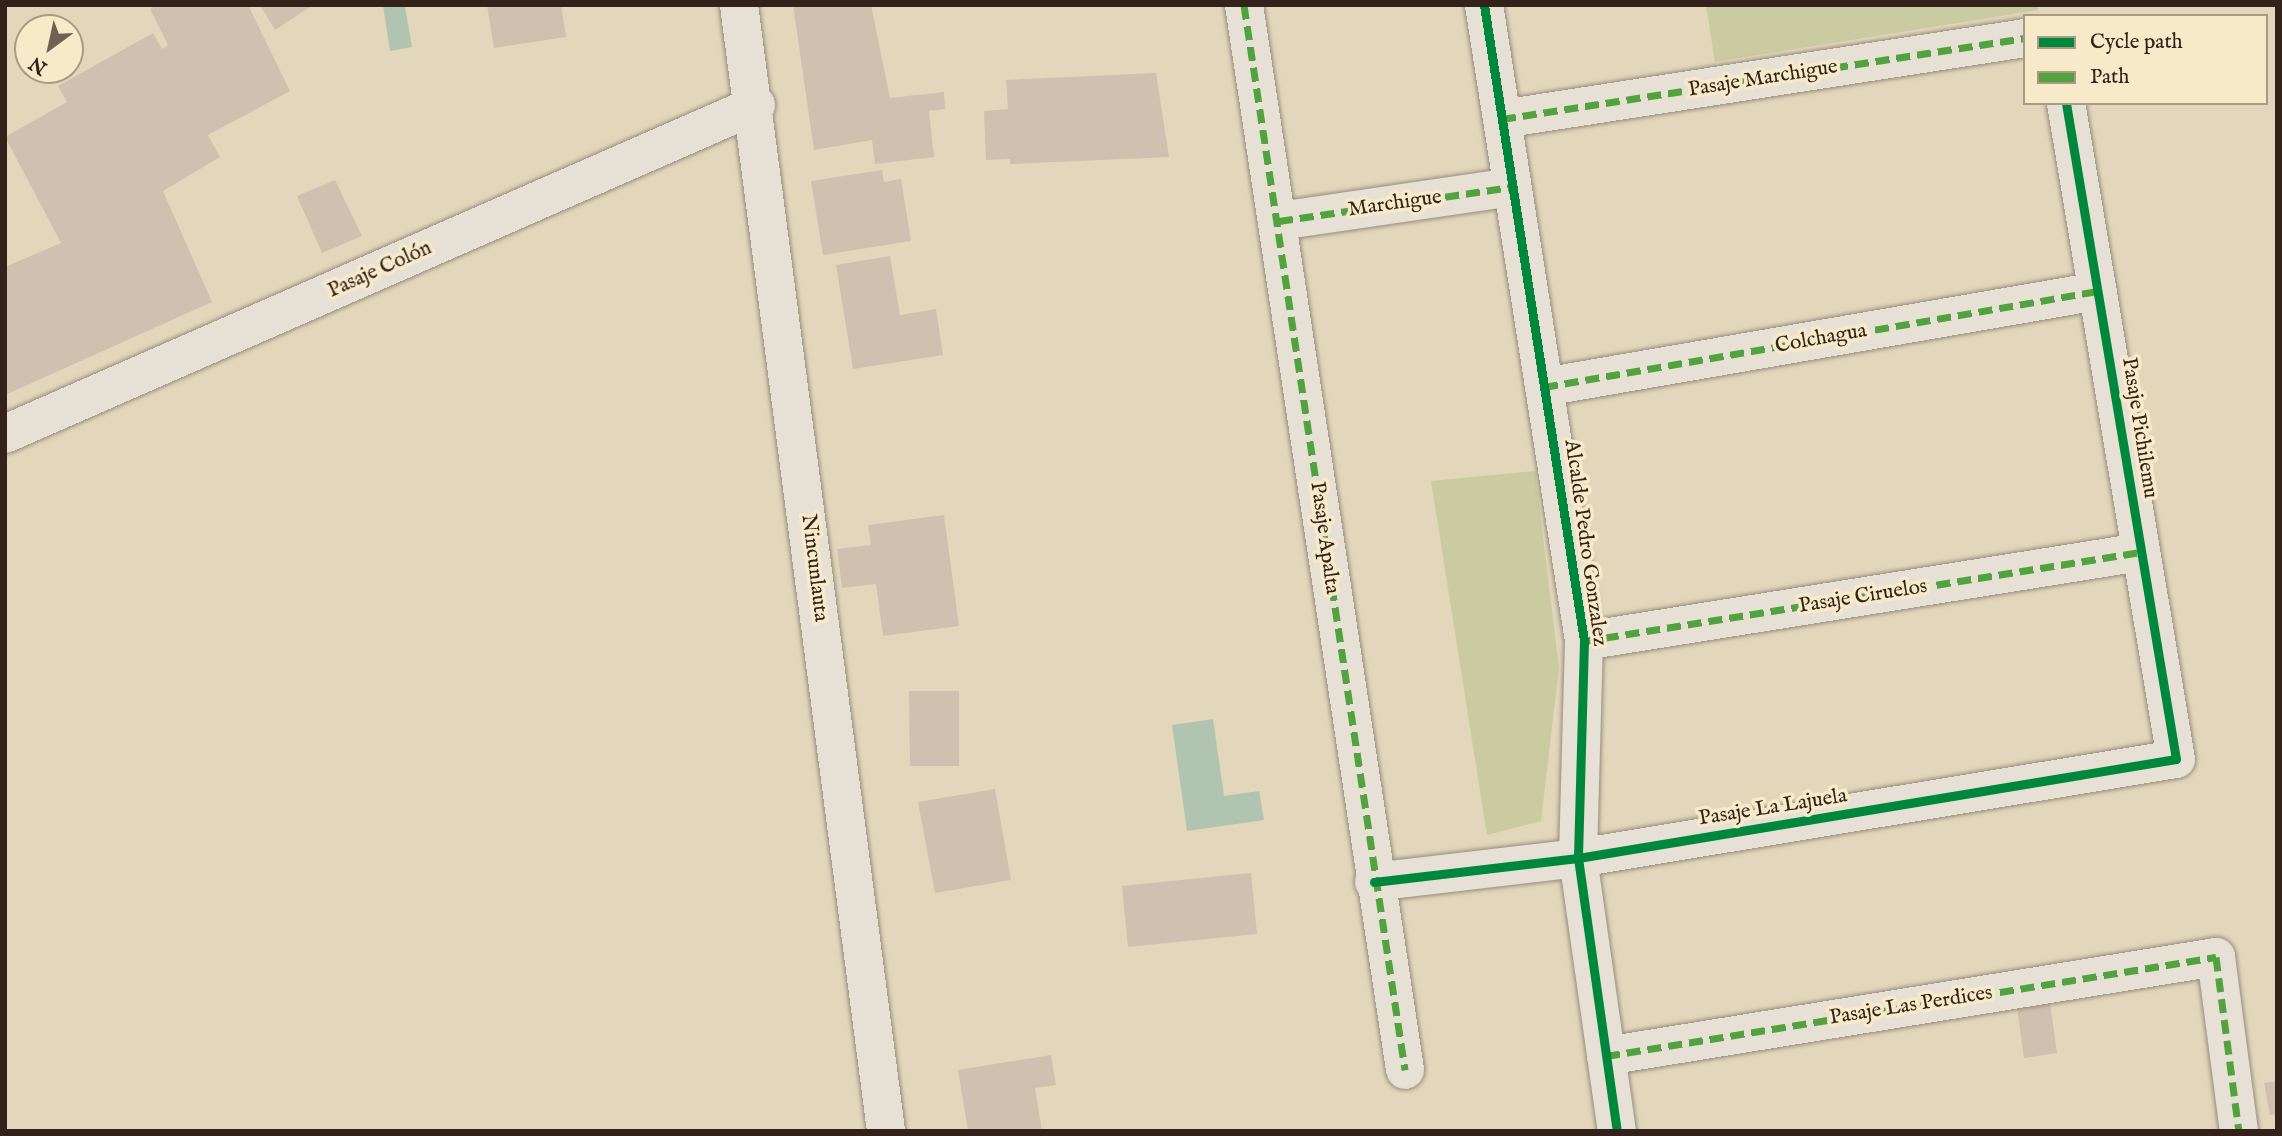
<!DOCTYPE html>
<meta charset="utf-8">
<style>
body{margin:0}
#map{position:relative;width:2282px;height:1136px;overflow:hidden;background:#e2d7bb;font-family:"IM FELL English",serif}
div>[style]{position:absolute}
.green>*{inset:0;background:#cbcba1}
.water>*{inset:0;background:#b0c4b0}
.building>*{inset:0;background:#d0c0af}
.roads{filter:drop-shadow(0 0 2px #958d7d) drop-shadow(0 0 2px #958d7d)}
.minor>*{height:38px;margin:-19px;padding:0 19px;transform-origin:19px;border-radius:19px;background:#e6e1d4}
.quiet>*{height:7px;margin-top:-3.5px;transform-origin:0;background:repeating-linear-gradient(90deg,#52a240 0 14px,transparent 0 21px)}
.cycleway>*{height:9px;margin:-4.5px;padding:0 4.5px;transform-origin:4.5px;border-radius:4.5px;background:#00873e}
span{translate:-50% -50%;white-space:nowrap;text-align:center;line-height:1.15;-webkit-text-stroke:7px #f6eac9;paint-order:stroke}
.street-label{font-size:21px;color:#32221a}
.frame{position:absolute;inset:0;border:7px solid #32221a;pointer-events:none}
.legend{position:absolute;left:2023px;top:14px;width:245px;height:91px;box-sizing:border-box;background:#f6eac9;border:2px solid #a89a83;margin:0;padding:9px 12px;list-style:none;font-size:21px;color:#32221a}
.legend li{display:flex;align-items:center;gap:14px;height:35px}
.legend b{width:35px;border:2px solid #a89a83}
.north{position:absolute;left:14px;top:14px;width:70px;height:70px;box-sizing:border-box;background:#f6eac9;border:2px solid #a89a83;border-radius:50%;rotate:213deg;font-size:19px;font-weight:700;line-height:28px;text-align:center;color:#32221a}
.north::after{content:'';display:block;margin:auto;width:24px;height:32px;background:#706152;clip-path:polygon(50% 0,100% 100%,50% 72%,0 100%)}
</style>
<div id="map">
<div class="green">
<i style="clip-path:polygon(1706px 5px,2038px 5px,2038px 10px,1715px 62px)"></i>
<i style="clip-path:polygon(1535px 471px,1559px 668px,1541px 821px,1487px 835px,1431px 481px)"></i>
</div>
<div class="water">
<i style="clip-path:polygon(383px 5px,414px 5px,405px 7px,412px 47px,390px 51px)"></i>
<i style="clip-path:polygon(1213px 719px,1224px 796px,1259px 791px,1264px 820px,1187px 831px,1172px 725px)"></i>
</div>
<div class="building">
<i style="clip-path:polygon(157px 5px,248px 5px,290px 91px,208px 135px,220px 157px,163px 191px,212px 302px,5px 395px,5px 267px,61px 243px,5px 137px,67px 102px,58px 86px,153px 33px,162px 49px,168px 45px,150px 9px)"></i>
<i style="clip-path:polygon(260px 5px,313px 5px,275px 30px)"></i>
<i style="clip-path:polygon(487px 5px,561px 5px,566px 37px,494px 48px)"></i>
<i style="clip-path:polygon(793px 5px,871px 5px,890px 98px,944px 92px,945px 109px,929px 111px,934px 157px,875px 164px,872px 140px,814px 150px)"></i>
<i style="clip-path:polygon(1156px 73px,1169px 157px,1010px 164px,1010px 159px,986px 160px,984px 111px,1008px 109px,1006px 80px)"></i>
<i style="clip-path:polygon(882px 170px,884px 182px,901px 179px,911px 241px,823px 255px,811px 181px)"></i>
<i style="clip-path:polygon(335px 180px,362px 236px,322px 253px,297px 196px)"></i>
<i style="clip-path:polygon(890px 256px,900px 315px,936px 309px,943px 355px,853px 369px,836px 265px)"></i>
<i style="clip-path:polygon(944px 515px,959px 626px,883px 636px,876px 584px,842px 588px,837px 549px,871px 545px,868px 525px)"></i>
<i style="clip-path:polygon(909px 691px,959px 691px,959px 766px,910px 766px)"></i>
<i style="clip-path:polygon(995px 789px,1011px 880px,935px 893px,918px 802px)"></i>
<i style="clip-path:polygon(1251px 873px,1257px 934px,1128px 947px,1122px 886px)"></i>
<i style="clip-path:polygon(2050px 1003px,2057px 1053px,2024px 1058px,2017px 1007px)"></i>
<i style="clip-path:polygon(1051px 1055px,1056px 1085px,1035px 1088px,1042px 1131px,968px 1131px,958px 1070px)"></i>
<i style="clip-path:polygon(2277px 1081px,2277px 1114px,2270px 1115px,2264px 1083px)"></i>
</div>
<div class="roads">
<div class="minor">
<i style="left:739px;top:5px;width:1136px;rotate:82.56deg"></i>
<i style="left:1244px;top:5px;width:1077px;rotate:81.4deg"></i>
<i style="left:1484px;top:5px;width:644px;rotate:81.06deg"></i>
<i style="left:1584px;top:641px;width:217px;rotate:91.6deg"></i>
<i style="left:1578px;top:858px;width:276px;rotate:81.9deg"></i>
<i style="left:1502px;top:119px;width:529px;rotate:-8.8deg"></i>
<i style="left:1279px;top:221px;width:235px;rotate:-8.3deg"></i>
<i style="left:1544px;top:387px;width:562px;rotate:-9.83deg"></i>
<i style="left:5px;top:434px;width:820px;rotate:-23.66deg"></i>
<i style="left:1584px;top:641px;width:564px;rotate:-9.08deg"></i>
<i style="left:1374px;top:882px;width:205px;rotate:-6.7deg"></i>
<i style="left:1578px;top:858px;width:606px;rotate:-9.4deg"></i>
<i style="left:2176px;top:759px;width:665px;rotate:-99.52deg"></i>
<i style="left:1606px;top:1056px;width:618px;rotate:-9.22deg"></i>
<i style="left:2216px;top:957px;width:176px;rotate:82.5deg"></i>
</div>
</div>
<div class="quiet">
<i style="left:1244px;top:5px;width:1077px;rotate:81.4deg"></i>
<i style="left:1502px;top:119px;width:529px;rotate:-8.8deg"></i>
<i style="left:1279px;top:221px;width:235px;rotate:-8.3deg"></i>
<i style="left:1544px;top:387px;width:562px;rotate:-9.83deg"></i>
<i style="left:1584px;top:641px;width:564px;rotate:-9.08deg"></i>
<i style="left:1606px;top:1056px;width:618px;rotate:-9.22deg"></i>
<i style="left:2216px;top:957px;width:176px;rotate:82.5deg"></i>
</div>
<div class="cycleway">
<i style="left:1484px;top:5px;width:644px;rotate:81.06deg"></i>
<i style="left:1584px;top:641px;width:217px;rotate:91.6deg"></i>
<i style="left:1578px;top:858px;width:276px;rotate:81.9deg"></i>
<i style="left:1374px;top:882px;width:205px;rotate:-6.7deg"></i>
<i style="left:1578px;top:858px;width:606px;rotate:-9.4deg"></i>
<i style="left:2176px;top:759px;width:665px;rotate:-99.52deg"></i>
</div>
<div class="street-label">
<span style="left:1763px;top:79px;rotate:-9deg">Pasaje Marchigue</span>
<span style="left:1395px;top:204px;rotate:-8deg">Marchigue</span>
<span style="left:380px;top:270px;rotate:-24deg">Pasaje Colón</span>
<span style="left:1821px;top:339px;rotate:-10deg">Colchagua</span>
<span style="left:2139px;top:428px;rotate:81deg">Pasaje Pichilemu</span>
<span style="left:1324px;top:538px;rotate:82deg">Pasaje Apalta</span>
<span style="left:1585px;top:543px;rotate:82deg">Alcalde Pedro Gonzalez</span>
<span style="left:814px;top:568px;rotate:83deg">Nincunlauta</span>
<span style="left:1863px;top:597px;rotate:-9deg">Pasaje Ciruelos</span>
<span style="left:1773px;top:808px;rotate:-9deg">Pasaje La Lajuela</span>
<span style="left:1911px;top:1006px;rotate:-9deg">Pasaje Las Perdices</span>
</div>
<div class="frame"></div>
<ul class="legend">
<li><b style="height:9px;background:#00873e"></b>Cycle path</li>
<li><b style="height:9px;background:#52a240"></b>Path</li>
</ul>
<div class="north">N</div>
</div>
